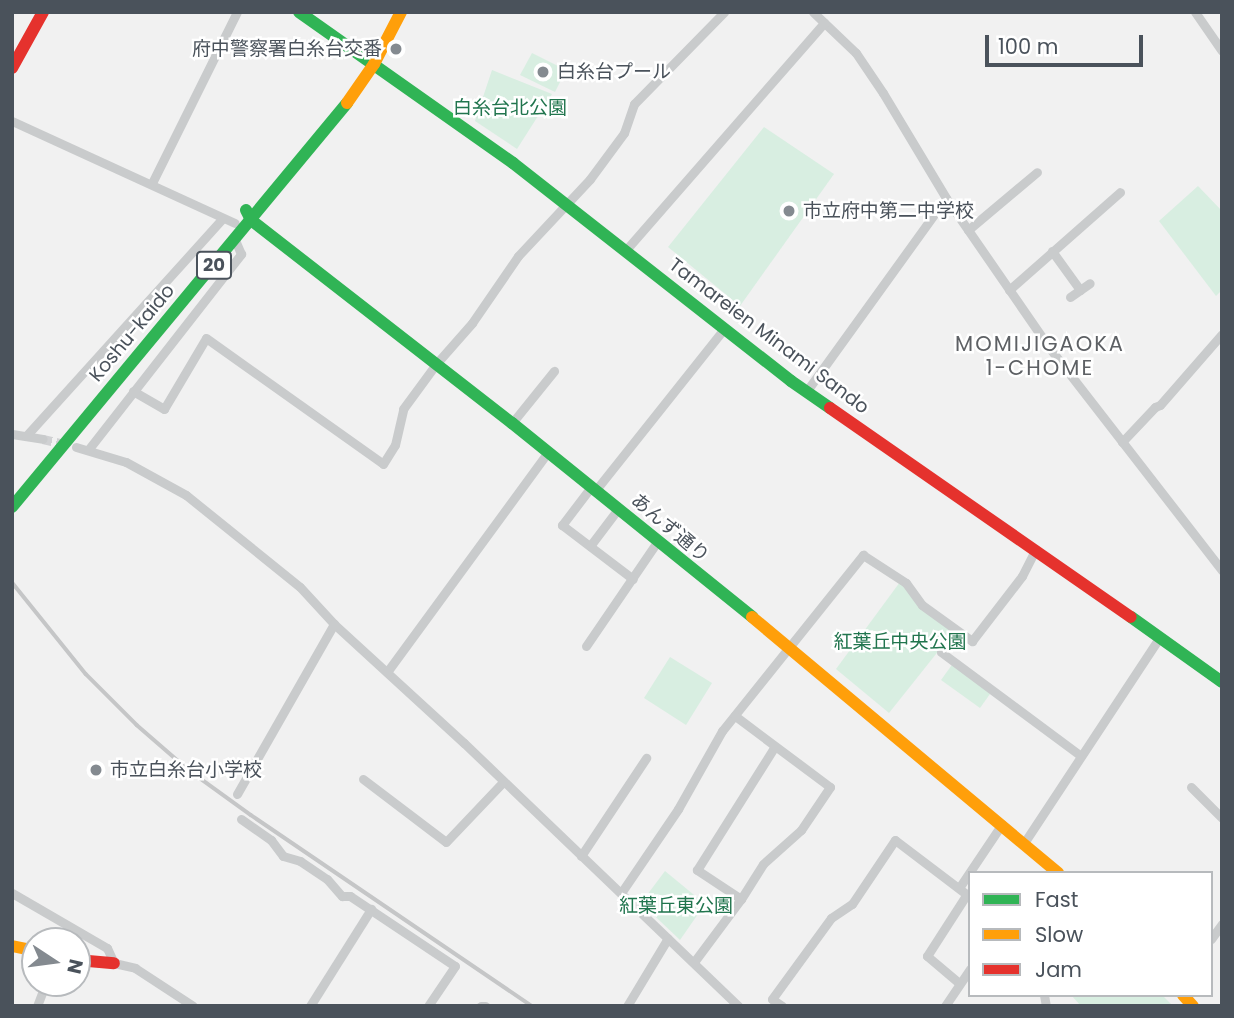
<!DOCTYPE html>
<meta charset="utf-8">
<style>
body{margin:0}
#map{position:relative;width:1234px;height:1018px;overflow:hidden;background:#f1f1f1;font-family:Poppins,"Noto Sans JP",sans-serif}
div>[style]{position:absolute}
.green>*{inset:0;background:#d8eee1}
.street-tunnel>*{height:9px;margin-top:-4.5px;transform-origin:0;background:repeating-linear-gradient(90deg,#d0d1d3 0 9px,transparent 0 13.5px)}
.street>*{height:9px;margin:-4.5px;padding:0 4.5px;transform-origin:4.5px;border-radius:4.5px;background:#c9cbcc}
.fast>*{height:12px;margin:-6px;padding:0 6px;transform-origin:6px;border-radius:6px;background:#30b455}
.slow>*{height:12px;margin:-6px;padding:0 6px;transform-origin:6px;border-radius:6px;background:#ff9f0a}
.jam>*{height:12px;margin:-6px;padding:0 6px;transform-origin:6px;border-radius:6px;background:#e5322d}
.rail>*{height:3.5px;margin:-1.75px;padding:0 1.75px;transform-origin:1.75px;border-radius:1.75px;background:#c5c6c7}
.dots>*{width:19px;height:19px;translate:-50% -50%;box-sizing:border-box;border:4px solid #fff;border-radius:50%}
span{translate:-50% -50%;white-space:nowrap;text-align:center;line-height:1.15;-webkit-text-stroke:5px #fff;paint-order:stroke}
.shield-label span{padding:2px 5px;background:#fff;border:2px solid;border-radius:5px;-webkit-text-stroke-width:0}
.shield-label{font-size:18px;color:#4a525b;font-weight:700}
.poi-label{font-size:19px;color:#4a525b}
.right{translate:-100% -50%;text-align:right}
.left{translate:0 -50%;text-align:left}
.park-label{font-size:19px;color:#21754e}
.street-label{font-size:19px;color:#4a525b}
.neighbourhood-label{font-size:21px;color:#5d6064;letter-spacing:2px}
.frame{position:absolute;inset:0;border:14px solid #4a525b;pointer-events:none}
.legend{position:absolute;left:968px;top:871px;width:245px;height:126px;box-sizing:border-box;background:#fff;border:2px solid #b7babd;margin:0;padding:9px 12px;list-style:none;font-size:21px;color:#4a525b}
.legend li{display:flex;align-items:center;gap:14px;height:35px}
.legend b{width:35px;border:2px solid #b7babd}
.north{position:absolute;left:21px;top:927px;width:70px;height:70px;box-sizing:border-box;background:#fff;border:2px solid #b7babd;border-radius:50%;rotate:103deg;font-size:19px;font-weight:700;line-height:28px;text-align:center;color:#4a525b}
.north::after{content:'';display:block;margin:auto;width:24px;height:32px;background:#848a90;clip-path:polygon(50% 0,100% 100%,50% 72%,0 100%)}
.scale{position:absolute;left:985px;top:35px;width:158px;height:32px;box-sizing:border-box;border:4px solid #4a525b;border-top:0;padding-left:9px;font-size:21px;line-height:24px;white-space:nowrap;color:#4a525b;-webkit-text-stroke:5px #fff;paint-order:stroke}
</style>
<div id="map">
<div class="green">
<i style="clip-path:polygon(532px 53px,566px 70px,555px 92px,520px 75px)"></i>
<i style="clip-path:polygon(492px 70px,552px 94px,517px 149px,475px 121px)"></i>
<i style="clip-path:polygon(764px 127px,834px 174px,740px 306px,668px 247px)"></i>
<i style="clip-path:polygon(1198px 186px,1222px 211px,1222px 290px,1216px 296px,1159px 221px)"></i>
<i style="clip-path:polygon(900px 582px,951px 630px,952px 634px,889px 713px,836px 669px)"></i>
<i style="clip-path:polygon(670px 657px,712px 683px,686px 725px,644px 698px)"></i>
<i style="clip-path:polygon(954px 662px,990px 694px,980px 708px,941px 680px)"></i>
<i style="clip-path:polygon(665px 871px,705px 904px,680px 940px,641px 903px)"></i>
<i style="clip-path:polygon(1071px 995px,1162px 995px,1171px 1004px,1081px 1006px)"></i>
</div>
<div class="street-tunnel">
<i style="left:43px;top:439px;width:26px;rotate:13deg"></i>
</div>
<div class="street">
<i style="left:813px;top:12px;width:59px;rotate:43.6deg"></i>
<i style="left:856px;top:53px;width:48px;rotate:56deg"></i>
<i style="left:883px;top:93px;width:122px;rotate:59deg"></i>
<i style="left:946px;top:198px;width:180px;rotate:55.4deg"></i>
<i style="left:1048px;top:346px;width:284px;rotate:52.2deg"></i>
<i style="left:1195px;top:12px;width:47px;rotate:55.3deg"></i>
<i style="left:12px;top:121px;width:245px;rotate:24.6deg"></i>
<i style="left:152px;top:183px;width:191px;rotate:-63.6deg"></i>
<i style="left:968px;top:230px;width:90px;rotate:-40deg"></i>
<i style="left:625px;top:251px;width:303px;rotate:-48.9deg"></i>
<i style="left:1052px;top:251px;width:48px;rotate:54.3deg"></i>
<i style="left:1009px;top:290px;width:148px;rotate:-41.4deg"></i>
<i style="left:1070px;top:297px;width:24px;rotate:-35deg"></i>
<i style="left:133px;top:391px;width:36px;rotate:30deg"></i>
<i style="left:164px;top:409px;width:82px;rotate:-59.4deg"></i>
<i style="left:206px;top:338px;width:217px;rotate:35.4deg"></i>
<i style="left:383px;top:464px;width:22px;rotate:-58deg"></i>
<i style="left:395px;top:445px;width:37px;rotate:-77deg"></i>
<i style="left:403px;top:409px;width:56px;rotate:-53.7deg"></i>
<i style="left:436px;top:364px;width:55px;rotate:-48.7deg"></i>
<i style="left:472px;top:323px;width:81px;rotate:-55.5deg"></i>
<i style="left:518px;top:256px;width:105px;rotate:-46.9deg"></i>
<i style="left:590px;top:179px;width:57px;rotate:-53.5deg"></i>
<i style="left:624px;top:133px;width:31px;rotate:-71deg"></i>
<i style="left:634px;top:104px;width:129px;rotate:-45.6deg"></i>
<i style="left:806px;top:392px;width:239px;rotate:-54.2deg"></i>
<i style="left:512px;top:423px;width:67px;rotate:-51.1deg"></i>
<i style="left:12px;top:434px;width:31px;rotate:9deg"></i>
<i style="left:26px;top:436px;width:292px;rotate:-47.9deg"></i>
<i style="left:1122px;top:442px;width:48px;rotate:-46.7deg"></i>
<i style="left:1155px;top:407px;width:5px;rotate:-22deg"></i>
<i style="left:1160px;top:405px;width:94px;rotate:-48.9deg"></i>
<i style="left:76px;top:447px;width:52px;rotate:16.7deg"></i>
<i style="left:126px;top:462px;width:68px;rotate:28.8deg"></i>
<i style="left:186px;top:495px;width:146px;rotate:38.9deg"></i>
<i style="left:300px;top:587px;width:50px;rotate:47.4deg"></i>
<i style="left:334px;top:624px;width:176px;rotate:42.5deg"></i>
<i style="left:464px;top:743px;width:380px;rotate:43.8deg"></i>
<i style="left:88px;top:450px;width:249px;rotate:-52deg"></i>
<i style="left:241px;top:254px;width:15px;rotate:-113deg"></i>
<i style="left:591px;top:487px;width:48px;rotate:127.3deg"></i>
<i style="left:562px;top:525px;width:89px;rotate:37.3deg"></i>
<i style="left:595px;top:491px;width:207px;rotate:-51.5deg"></i>
<i style="left:590px;top:546px;width:46px;rotate:-52.9deg"></i>
<i style="left:957px;top:631px;width:26px;rotate:127deg"></i>
<i style="left:941px;top:652px;width:174px;rotate:36.6deg"></i>
<i style="left:586px;top:646px;width:126px;rotate:-55.7deg"></i>
<i style="left:387px;top:672px;width:273px;rotate:-53.8deg"></i>
<i style="left:363px;top:779px;width:104px;rotate:37.2deg"></i>
<i style="left:446px;top:842px;width:83px;rotate:-46.5deg"></i>
<i style="left:1191px;top:787px;width:44px;rotate:45deg"></i>
<i style="left:237px;top:794px;width:196px;rotate:-60.3deg"></i>
<i style="left:241px;top:819px;width:37px;rotate:35deg"></i>
<i style="left:271px;top:840px;width:20px;rotate:53deg"></i>
<i style="left:283px;top:856px;width:18px;rotate:16deg"></i>
<i style="left:300px;top:861px;width:32px;rotate:34deg"></i>
<i style="left:327px;top:879px;width:23px;rotate:49deg"></i>
<i style="left:342px;top:896px;width:8px"></i>
<i style="left:350px;top:896px;width:126px;rotate:33.7deg"></i>
<i style="left:455px;top:966px;width:48px;rotate:124deg"></i>
<i style="left:1024px;top:843px;width:247px;rotate:-56.6deg"></i>
<i style="left:581px;top:856px;width:118px;rotate:-56.4deg"></i>
<i style="left:959px;top:888px;width:77px;rotate:-56.1deg"></i>
<i style="left:12px;top:893px;width:110px;rotate:30.1deg"></i>
<i style="left:107px;top:948px;width:17px;rotate:65deg"></i>
<i style="left:114px;top:963px;width:22px;rotate:13deg"></i>
<i style="left:135px;top:968px;width:69px;rotate:33.2deg"></i>
<i style="left:621px;top:893px;width:102px;rotate:-55.8deg"></i>
<i style="left:678px;top:809px;width:90px;rotate:-60.6deg"></i>
<i style="left:722px;top:731px;width:226px;rotate:-51.3deg"></i>
<i style="left:863px;top:555px;width:51px;rotate:33.1deg"></i>
<i style="left:906px;top:583px;width:27px;rotate:54deg"></i>
<i style="left:922px;top:605px;width:62px;rotate:35.8deg"></i>
<i style="left:972px;top:641px;width:82px;rotate:-52.4deg"></i>
<i style="left:1022px;top:576px;width:30px;rotate:-63deg"></i>
<i style="left:741px;top:899px;width:53px;rotate:-146.6deg"></i>
<i style="left:697px;top:870px;width:146px;rotate:-57.8deg"></i>
<i style="left:1211px;top:939px;width:19px;rotate:-54deg"></i>
<i style="left:694px;top:962px;width:79px;rotate:-53.3deg"></i>
<i style="left:741px;top:899px;width:41px;rotate:-57.8deg"></i>
<i style="left:763px;top:864px;width:51px;rotate:-41.8deg"></i>
<i style="left:801px;top:830px;width:52px;rotate:-56deg"></i>
<i style="left:830px;top:787px;width:119px;rotate:-143.2deg"></i>
<i style="left:959px;top:983px;width:42px;rotate:-139.8deg"></i>
<i style="left:927px;top:956px;width:74px;rotate:-57.2deg"></i>
<i style="left:1044px;top:995px;width:11px;rotate:80deg"></i>
<i style="left:37px;top:1006px;width:25px;rotate:-69deg"></i>
<i style="left:310px;top:1006px;width:115px;rotate:-57.8deg"></i>
<i style="left:481px;top:1006px;width:4px"></i>
<i style="left:627px;top:1006px;width:79px;rotate:-58.9deg"></i>
<i style="left:782px;top:1006px;width:12px;rotate:-145deg"></i>
<i style="left:772px;top:999px;width:100px;rotate:-53.9deg"></i>
<i style="left:831px;top:918px;width:25px;rotate:-34deg"></i>
<i style="left:852px;top:904px;width:77px;rotate:-56.1deg"></i>
<i style="left:895px;top:840px;width:94px;rotate:37.2deg"></i>
<i style="left:945px;top:1006px;width:45px;rotate:-56deg"></i>
</div>
<div class="fast">
<i style="left:299px;top:12px;width:262px;rotate:35.2deg"></i>
<i style="left:513px;top:163px;width:353px;rotate:38.1deg"></i>
<i style="left:791px;top:381px;width:47px;rotate:34.7deg"></i>
<i style="left:246px;top:210px;width:11px;rotate:63deg"></i>
<i style="left:251px;top:220px;width:331px;rotate:37.9deg"></i>
<i style="left:512px;top:423px;width:309px;rotate:38.9deg"></i>
<i style="left:12px;top:507px;width:525px;rotate:-50.33deg"></i>
<i style="left:1131px;top:617px;width:112px;rotate:35.5deg"></i>
</div>
<div class="slow">
<i style="left:347px;top:103px;width:47px;rotate:-55.3deg"></i>
<i style="left:374px;top:64px;width:59px;rotate:-62.6deg"></i>
<i style="left:752px;top:617px;width:399px;rotate:39.9deg"></i>
<i style="left:12px;top:946px;width:24px;rotate:12deg"></i>
<i style="left:1183px;top:995px;width:15px;rotate:48deg"></i>
</div>
<div class="jam">
<i style="left:12px;top:68px;width:64px;rotate:-61deg"></i>
<i style="left:830px;top:408px;width:366px;rotate:34.8deg"></i>
<i style="left:77px;top:960px;width:37px;rotate:5deg"></i>
</div>
<div class="rail">
<i style="left:12px;top:582px;width:118px;rotate:51.2deg"></i>
<i style="left:86px;top:674px;width:72px;rotate:45deg"></i>
<i style="left:137px;top:725px;width:70px;rotate:41deg"></i>
<i style="left:190px;top:771px;width:75px;rotate:35.8deg"></i>
<i style="left:251px;top:815px;width:340px;rotate:34.2deg"></i>
</div>
<div class="dots">
<i style="left:396px;top:49px;background:#848a90"></i>
<i style="left:543px;top:72px;background:#848a90"></i>
<i style="left:789px;top:211px;background:#848a90"></i>
<i style="left:96px;top:770px;background:#848a90"></i>
</div>
<div class="shield-label">
<span style="left:214px;top:265px">20</span>
</div>
<div class="poi-label">
<span class="right" style="left:382px;top:49px">府中警察署白糸台交番</span>
<span class="left" style="left:557px;top:72px">白糸台プール</span>
<span class="left" style="left:803px;top:211px">市立府中第二中学校</span>
<span class="left" style="left:110px;top:770px">市立白糸台小学校</span>
</div>
<div class="park-label">
<span style="left:510px;top:108px">白糸台北公園</span>
<span style="left:900px;top:642px">紅葉丘中央公園</span>
<span style="left:676px;top:906px">紅葉丘東公園</span>
</div>
<div class="street-label">
<span style="left:132px;top:333px;rotate:-50deg">Koshu-kaido</span>
<span style="left:769px;top:336px;rotate:37deg">Tamareien Minami Sando</span>
<span style="left:670px;top:528px;rotate:40deg">あんず通り</span>
</div>
<div class="neighbourhood-label">
<span style="left:1040px;top:356px">MOMIJIGAOKA<br>1-CHOME</span>
</div>
<div class="frame"></div>
<ul class="legend">
<li><b style="height:9px;background:#30b455"></b>Fast</li>
<li><b style="height:9px;background:#ff9f0a"></b>Slow</li>
<li><b style="height:9px;background:#e5322d"></b>Jam</li>
</ul>
<div class="north">N</div>
<div class="scale">100 m</div>
</div>
